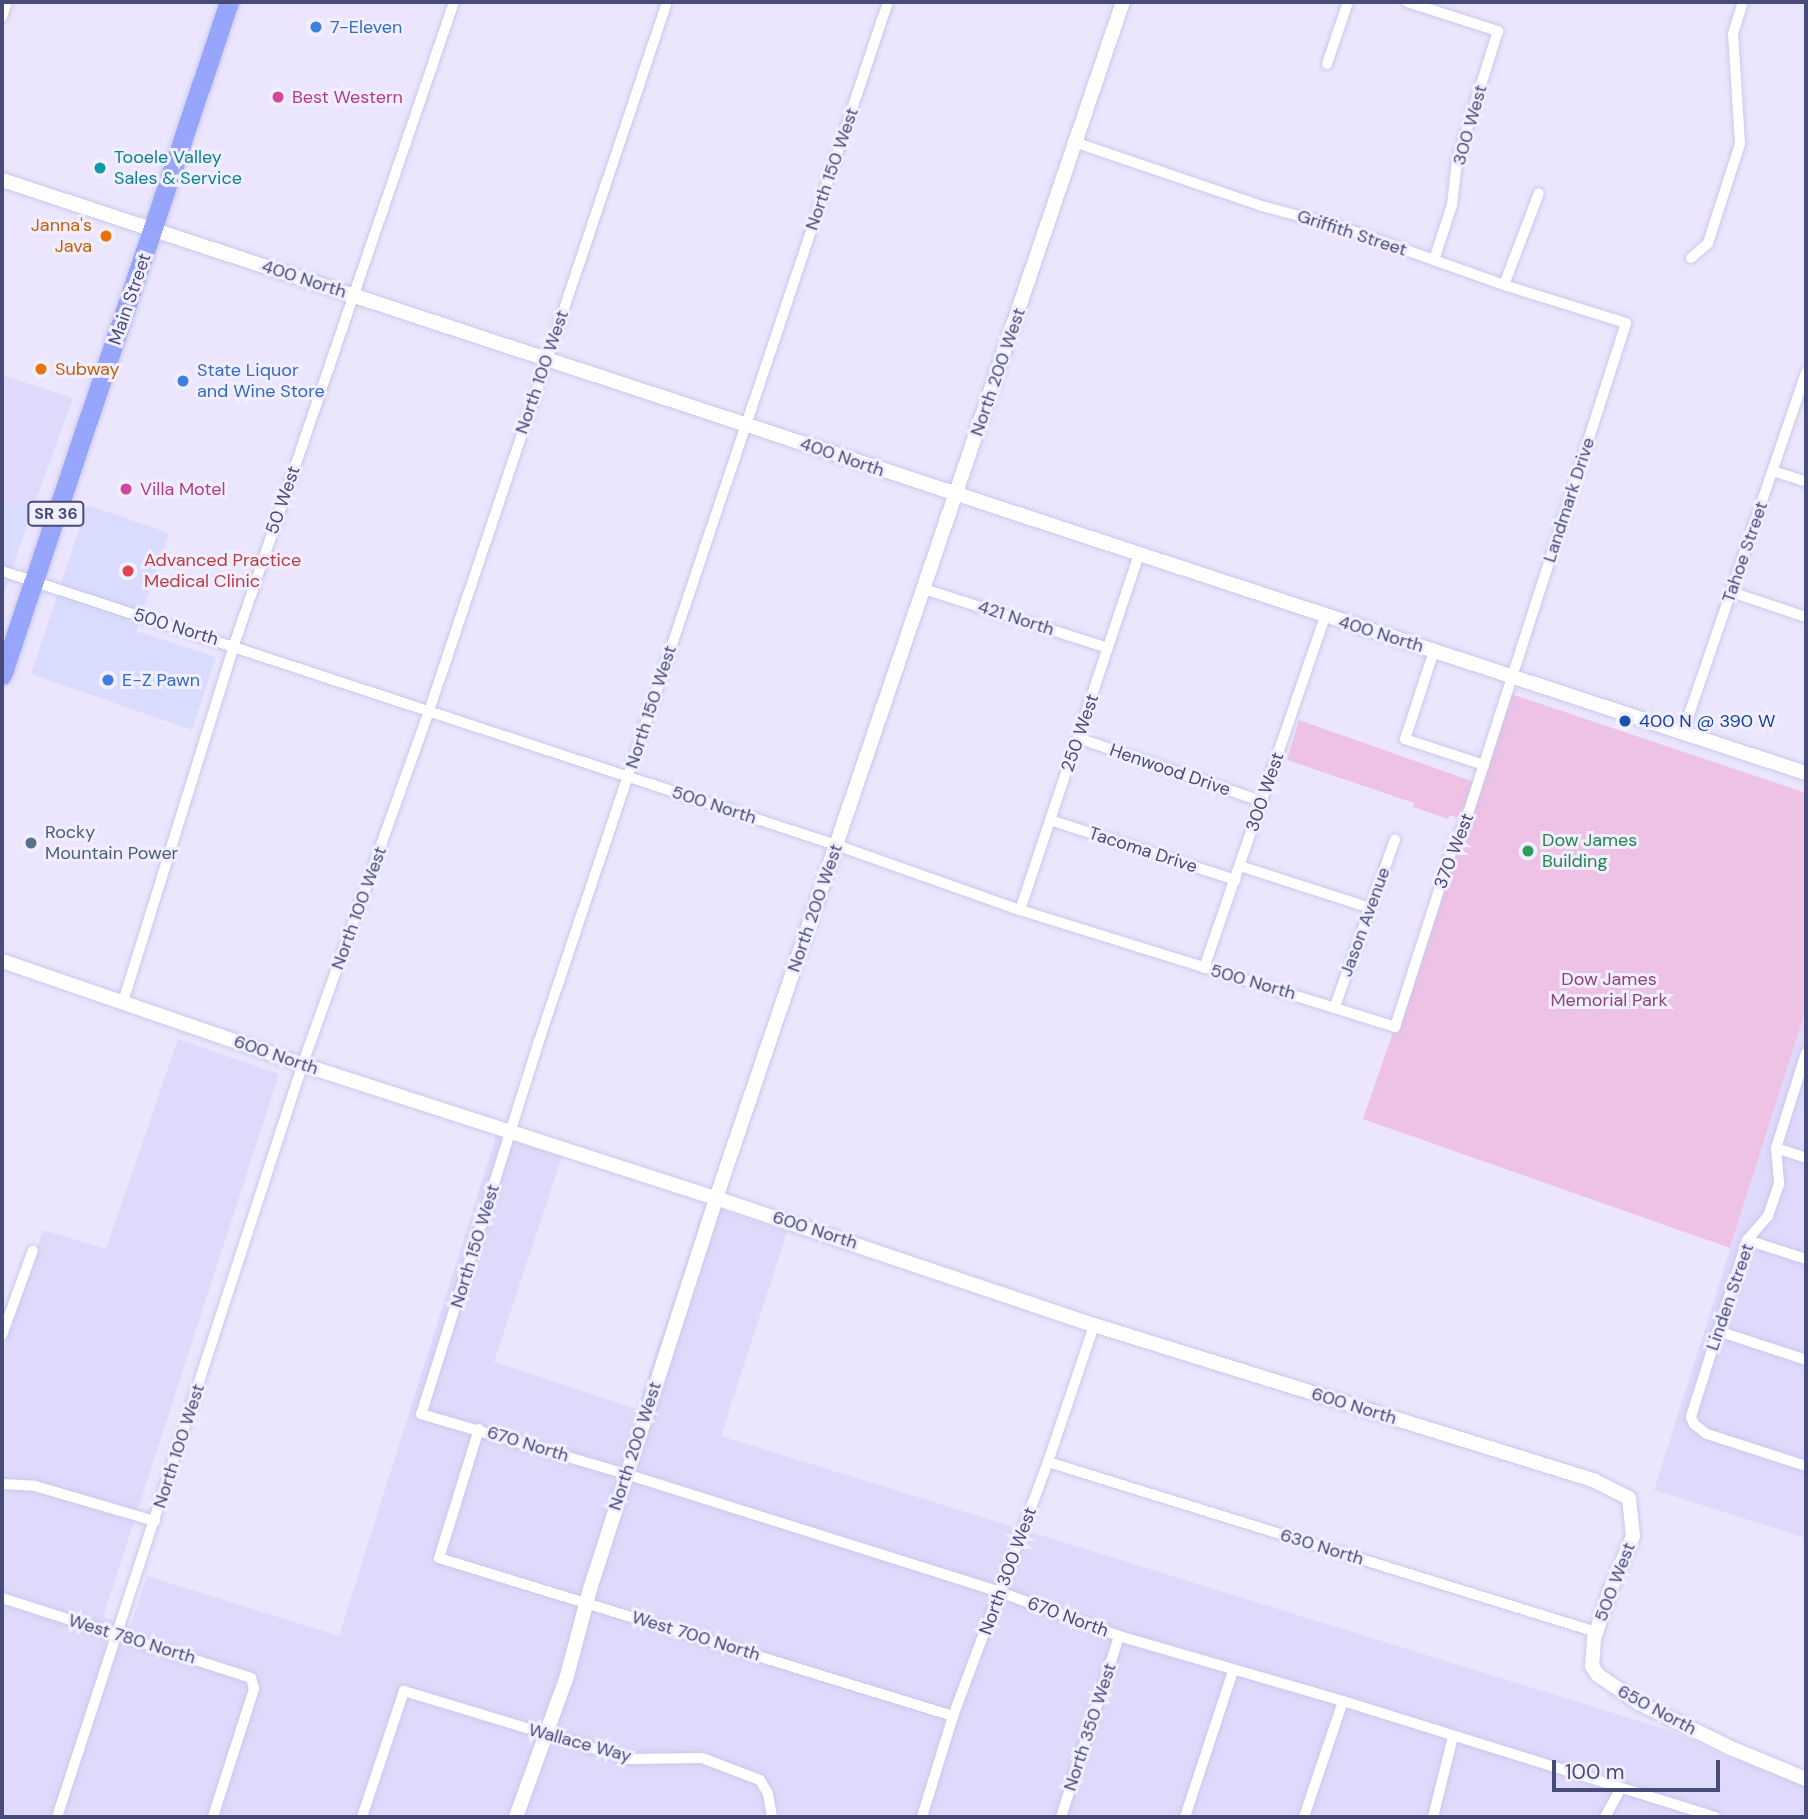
<!DOCTYPE html>
<style>
body{margin:0}
#map{position:relative;width:1808px;height:1819px;overflow:hidden;background:#ebe6fe;font-family:"DM Sans",sans-serif}
div>[style]{position:absolute}
.residential>*{inset:0;background:#dfd9fb}
.commercial>*{inset:0;background:#d9dcff}
.green>*{inset:0;background:#edc2e5}
.roads{filter:drop-shadow(0 0 2px #cbc8eb) drop-shadow(0 0 2px #cbc8eb)}
.street>*{height:10px;margin:-5px;padding:0 5px;transform-origin:5px;border-radius:5px;background:#fff}
.secondary>*{height:14px;margin:-7px;padding:0 7px;transform-origin:7px;border-radius:7px;background:#fff}
.highway>*{height:19px;margin:-9.5px;padding:0 9.5px;transform-origin:9.5px;border-radius:9.5px;background:#98a5fd}
.dots>*{width:19px;height:19px;translate:-50% -50%;box-sizing:border-box;border:4px solid #f1eeff;border-radius:50%}
span{translate:-50% -50%;white-space:nowrap;text-align:center;line-height:1.15;-webkit-text-stroke:6px #f1eeff;paint-order:stroke}
.shield-label span{padding:2px 5px;background:#f1eeff;border:2px solid;border-radius:5px;-webkit-text-stroke-width:0}
.shield-label{font-size:16px;color:#484a7a;font-weight:700}
.shop-label{font-size:18px;color:#366cbe}
.left{translate:0 -50%;text-align:left}
.hotel-label{font-size:18px;color:#b23c85}
.street-label{font-size:18px;color:#484a7a}
.culture-label{font-size:18px;color:#0d838f}
.food-label{font-size:18px;color:#c56008}
.right{translate:-100% -50%;text-align:right}
.health-label{font-size:18px;color:#be3a42}
.transit-label{font-size:18px;color:#164399}
.service-label{font-size:18px;color:#4e5e75}
.leisure-label{font-size:18px;color:#27864d}
.park-label{font-size:18px;color:#8d4476}
.frame{position:absolute;inset:0;border:4px solid #484a7a;pointer-events:none}
.scale{position:absolute;left:1552px;top:1760px;width:168px;height:32px;box-sizing:border-box;border:4px solid #484a7a;border-top:0;padding-left:9px;font-size:21px;line-height:24px;white-space:nowrap;color:#484a7a;-webkit-text-stroke:5px #f1eeff;paint-order:stroke}
</style>
<div id="map">
<div class="residential">
<i style="clip-path:polygon(2px 375px,73px 398px,32px 511px,2px 501px)"></i>
<i style="clip-path:polygon(1806px 1009px,1806px 1538px,1654px 1490px)"></i>
<i style="clip-path:polygon(178px 1039px,279px 1074px,103px 1617px,131px 1626px,147px 1576px,339px 1636px,496px 1136px,562px 1156px,494px 1362px,637px 1409px,705px 1204px,787px 1232px,721px 1436px,1671px 1731px,1723px 1755px,1806px 1784px,1806px 1817px,2px 1817px,2px 1354px,43px 1230px,106px 1249px)"></i>
</div>
<div class="commercial">
<i style="clip-path:polygon(2px 501px,32px 511px,2px 599px)"></i>
<i style="clip-path:polygon(87px 505px,169px 533px,136px 631px,216px 657px,192px 730px,31px 674px)"></i>
</div>
<div class="green">
<i style="clip-path:polygon(1511px 694px,1806px 793px,1806px 1009px,1730px 1248px,1363px 1119px,1466px 821px,1450px 815px,1448px 819px,1413px 807px,1414px 803px,1287px 760px,1299px 720px,1480px 784px)"></i>
</div>
<div class="roads">
<div class="street">
<i style="left:888px;top:2px;width:1099px;rotate:108.57deg"></i>
<i style="left:538px;top:1044px;width:388px;rotate:107.5deg"></i>
<i style="left:421px;top:1414px;width:214px;rotate:16.3deg"></i>
<i style="left:626px;top:1474px;width:392px;rotate:17.5deg"></i>
<i style="left:1000px;top:1592px;width:127px;rotate:20.3deg"></i>
<i style="left:1119px;top:1636px;width:233px;rotate:16.2deg"></i>
<i style="left:1343px;top:1701px;width:390px;rotate:17.3deg"></i>
<i style="left:1407px;top:2px;width:96px;rotate:17.7deg"></i>
<i style="left:1498px;top:31px;width:135px;rotate:107.6deg"></i>
<i style="left:1457px;top:160px;width:45px;rotate:96.3deg"></i>
<i style="left:1452px;top:205px;width:58px;rotate:108.1deg"></i>
<i style="left:2px;top:17px;width:16px;rotate:-72deg"></i>
<i style="left:1327px;top:64px;width:65px;rotate:-71.3deg"></i>
<i style="left:1691px;top:258px;width:23px;rotate:-41deg"></i>
<i style="left:1708px;top:243px;width:104px;rotate:-72.1deg"></i>
<i style="left:1740px;top:144px;width:110px;rotate:-93.6deg"></i>
<i style="left:1733px;top:34px;width:34px;rotate:-73deg"></i>
<i style="left:1504px;top:285px;width:98px;rotate:-69.2deg"></i>
<i style="left:1773px;top:471px;width:35px;rotate:18deg"></i>
<i style="left:2px;top:571px;width:878px;rotate:18.19deg"></i>
<i style="left:836px;top:845px;width:195px;rotate:19.5deg"></i>
<i style="left:1020px;top:910px;width:393px;rotate:17.3deg"></i>
<i style="left:1395px;top:1027px;width:190px;rotate:-72.2deg"></i>
<i style="left:1453px;top:846px;width:29px;rotate:-63deg"></i>
<i style="left:1466px;top:820px;width:522px;rotate:-72.15deg"></i>
<i style="left:1626px;top:323px;width:128px;rotate:-162.7deg"></i>
<i style="left:1504px;top:285px;width:170px;rotate:-160.4deg"></i>
<i style="left:1344px;top:228px;width:85px;rotate:-165deg"></i>
<i style="left:1262px;top:206px;width:195px;rotate:-161.2deg"></i>
<i style="left:924px;top:589px;width:193px;rotate:17.8deg"></i>
<i style="left:1731px;top:592px;width:79px;rotate:18.4deg"></i>
<i style="left:1434px;top:651px;width:93px;rotate:108.2deg"></i>
<i style="left:1405px;top:739px;width:83px;rotate:18.2deg"></i>
<i style="left:1683px;top:732px;width:380px;rotate:-71.1deg"></i>
<i style="left:1078px;top:738px;width:194px;rotate:19deg"></i>
<i style="left:1050px;top:820px;width:195px;rotate:17.9deg"></i>
<i style="left:1240px;top:866px;width:137px;rotate:17.9deg"></i>
<i style="left:1020px;top:910px;width:374px;rotate:-71.5deg"></i>
<i style="left:1204px;top:968px;width:372px;rotate:-71deg"></i>
<i style="left:123px;top:1002px;width:374px;rotate:-72.7deg"></i>
<i style="left:234px;top:645px;width:680px;rotate:-71.11deg"></i>
<i style="left:1335px;top:1006px;width:177px;rotate:-70.2deg"></i>
<i style="left:1806px;top:1053px;width:100px;rotate:107.5deg"></i>
<i style="left:1776px;top:1148px;width:36px;rotate:85deg"></i>
<i style="left:1779px;top:1184px;width:34px;rotate:109deg"></i>
<i style="left:1768px;top:1216px;width:32px;rotate:131deg"></i>
<i style="left:1747px;top:1240px;width:186px;rotate:107.6deg"></i>
<i style="left:1691px;top:1417px;width:8px;rotate:67deg"></i>
<i style="left:1694px;top:1424px;width:16px;rotate:38deg"></i>
<i style="left:1707px;top:1434px;width:104px;rotate:17.9deg"></i>
<i style="left:1776px;top:1148px;width:32px;rotate:18deg"></i>
<i style="left:1747px;top:1240px;width:62px;rotate:17.9deg"></i>
<i style="left:1718px;top:1331px;width:93px;rotate:18.2deg"></i>
<i style="left:2px;top:1335px;width:90px;rotate:-70deg"></i>
<i style="left:479px;top:1429px;width:135px;rotate:107.2deg"></i>
<i style="left:439px;top:1558px;width:538px;rotate:17.09deg"></i>
<i style="left:1048px;top:1462px;width:574px;rotate:17.23deg"></i>
<i style="left:2px;top:1484px;width:33px;rotate:3deg"></i>
<i style="left:35px;top:1486px;width:125px;rotate:16.3deg"></i>
<i style="left:2px;top:1598px;width:262px;rotate:17.8deg"></i>
<i style="left:251px;top:1678px;width:11px;rotate:75deg"></i>
<i style="left:254px;top:1689px;width:134px;rotate:107.8deg"></i>
<i style="left:57px;top:1817px;width:793px;rotate:-71.93deg"></i>
<i style="left:303px;top:1063px;width:374px;rotate:-70.3deg"></i>
<i style="left:429px;top:711px;width:748px;rotate:-71.44deg"></i>
<i style="left:362px;top:1817px;width:133px;rotate:-71.6deg"></i>
<i style="left:404px;top:1691px;width:235px;rotate:16.8deg"></i>
<i style="left:629px;top:1759px;width:73px;rotate:-0.8deg"></i>
<i style="left:702px;top:1758px;width:62px;rotate:20.8deg"></i>
<i style="left:760px;top:1780px;width:16px;rotate:60deg"></i>
<i style="left:768px;top:1794px;width:23px;rotate:80deg"></i>
<i style="left:922px;top:1817px;width:106px;rotate:-72.9deg"></i>
<i style="left:953px;top:1716px;width:271px;rotate:-69.5deg"></i>
<i style="left:1048px;top:1462px;width:145px;rotate:-71.4deg"></i>
<i style="left:1061px;top:1817px;width:190px;rotate:-72.2deg"></i>
<i style="left:1185px;top:1817px;width:154px;rotate:-71.8deg"></i>
<i style="left:1304px;top:1817px;width:122px;rotate:-71.4deg"></i>
<i style="left:1433px;top:1817px;width:82px;rotate:-76deg"></i>
<i style="left:1605px;top:1817px;width:33px;rotate:-61deg"></i>
</div>
<div class="secondary">
<i style="left:2px;top:180px;width:1899px;rotate:18.2deg"></i>
<i style="left:2px;top:961px;width:335px;rotate:19deg"></i>
<i style="left:319px;top:1070px;width:417px;rotate:17.9deg"></i>
<i style="left:716px;top:1198px;width:399px;rotate:18.6deg"></i>
<i style="left:1094px;top:1325px;width:523px;rotate:17.26deg"></i>
<i style="left:1593px;top:1480px;width:40px;rotate:26.6deg"></i>
<i style="left:1629px;top:1498px;width:38px;rotate:84deg"></i>
<i style="left:1633px;top:1536px;width:62px;rotate:112.8deg"></i>
<i style="left:1609px;top:1593px;width:48px;rotate:108.1deg"></i>
<i style="left:1594px;top:1639px;width:27px;rotate:94deg"></i>
<i style="left:1592px;top:1666px;width:11px;rotate:56deg"></i>
<i style="left:1598px;top:1675px;width:50px;rotate:34.3deg"></i>
<i style="left:1639px;top:1703px;width:102px;rotate:26.1deg"></i>
<i style="left:1731px;top:1748px;width:81px;rotate:22.5deg"></i>
<i style="left:516px;top:1817px;width:150px;rotate:-70.1deg"></i>
<i style="left:567px;top:1676px;width:90px;rotate:-75.2deg"></i>
<i style="left:590px;top:1589px;width:411px;rotate:-72.1deg"></i>
<i style="left:716px;top:1198px;width:1263px;rotate:-71.21deg"></i>
</div>
<div class="highway">
<i style="left:2px;top:675px;width:710px;rotate:-71.36deg"></i>
</div>
</div>
<div class="dots">
<i style="left:316px;top:27px;background:#3f7fe0"></i>
<i style="left:278px;top:97px;background:#d1479c"></i>
<i style="left:100px;top:168px;background:#0f9aa8"></i>
<i style="left:106px;top:236px;background:#e8710a"></i>
<i style="left:41px;top:369px;background:#e8710a"></i>
<i style="left:183px;top:381px;background:#3f7fe0"></i>
<i style="left:126px;top:489px;background:#d1479c"></i>
<i style="left:128px;top:571px;background:#e0444e"></i>
<i style="left:108px;top:680px;background:#3f7fe0"></i>
<i style="left:1625px;top:721px;background:#1a4fb4"></i>
<i style="left:31px;top:843px;background:#5c6f8a"></i>
<i style="left:1528px;top:851px;background:#2e9e5b"></i>
</div>
<div class="shield-label">
<span style="left:56px;top:514px">SR 36</span>
</div>
<div class="shop-label">
<span class="left" style="left:330px;top:27px">7-Eleven</span>
<span class="left" style="left:197px;top:381px">State Liquor<br>and Wine Store</span>
<span class="left" style="left:122px;top:680px">E-Z Pawn</span>
</div>
<div class="hotel-label">
<span class="left" style="left:292px;top:97px">Best Western</span>
<span class="left" style="left:140px;top:489px">Villa Motel</span>
</div>
<div class="street-label">
<span style="left:1470px;top:125px;rotate:-74deg">300 West</span>
<span style="left:832px;top:169px;rotate:-71deg">North 150 West</span>
<span style="left:1352px;top:233px;rotate:18deg">Griffith Street</span>
<span style="left:304px;top:279px;rotate:18deg">400 North</span>
<span style="left:130px;top:299px;rotate:-71deg">Main Street</span>
<span style="left:542px;top:372px;rotate:-71deg">North 100 West</span>
<span style="left:998px;top:372px;rotate:-71deg">North 200 West</span>
<span style="left:842px;top:457px;rotate:19deg">400 North</span>
<span style="left:283px;top:500px;rotate:-71deg">50 West</span>
<span style="left:1569px;top:500px;rotate:-72deg">Landmark Drive</span>
<span style="left:1745px;top:552px;rotate:-71deg">Tahoe Street</span>
<span style="left:1016px;top:618px;rotate:18deg">421 North</span>
<span style="left:176px;top:627px;rotate:17deg">500 North</span>
<span style="left:1381px;top:634px;rotate:17deg">400 North</span>
<span style="left:651px;top:707px;rotate:-72deg">North 150 West</span>
<span style="left:1080px;top:733px;rotate:-71deg">250 West</span>
<span style="left:1170px;top:770px;rotate:19deg">Henwood Drive</span>
<span style="left:1265px;top:792px;rotate:-71deg">300 West</span>
<span style="left:714px;top:805px;rotate:18deg">500 North</span>
<span style="left:1143px;top:850px;rotate:18deg">Tacoma Drive</span>
<span style="left:1454px;top:851px;rotate:-69deg">370 West</span>
<span style="left:359px;top:908px;rotate:-70deg">North 100 West</span>
<span style="left:815px;top:908px;rotate:-71deg">North 200 West</span>
<span style="left:1365px;top:922px;rotate:-70deg">Jason Avenue</span>
<span style="left:1253px;top:982px;rotate:16deg">500 North</span>
<span style="left:276px;top:1055px;rotate:19deg">600 North</span>
<span style="left:815px;top:1230px;rotate:18deg">600 North</span>
<span style="left:475px;top:1246px;rotate:-73deg">North 150 West</span>
<span style="left:1730px;top:1297px;rotate:-71deg">Linden Street</span>
<span style="left:1354px;top:1406px;rotate:17deg">600 North</span>
<span style="left:528px;top:1444px;rotate:17deg">670 North</span>
<span style="left:179px;top:1446px;rotate:-72deg">North 100 West</span>
<span style="left:635px;top:1446px;rotate:-72deg">North 200 West</span>
<span style="left:1322px;top:1547px;rotate:17deg">630 North</span>
<span style="left:1008px;top:1571px;rotate:-70deg">North 300 West</span>
<span style="left:1615px;top:1582px;rotate:-69deg">500 West</span>
<span style="left:1068px;top:1617px;rotate:20deg">670 North</span>
<span style="left:696px;top:1636px;rotate:17deg">West 700 North</span>
<span style="left:132px;top:1639px;rotate:17deg">West 780 North</span>
<span style="left:1657px;top:1710px;rotate:28deg">650 North</span>
<span style="left:1090px;top:1727px;rotate:-72deg">North 350 West</span>
<span style="left:580px;top:1743px;rotate:15deg">Wallace Way</span>
</div>
<div class="culture-label">
<span class="left" style="left:114px;top:168px">Tooele Valley<br>Sales &amp; Service</span>
</div>
<div class="food-label">
<span class="right" style="left:92px;top:236px">Janna's<br>Java</span>
<span class="left" style="left:55px;top:369px">Subway</span>
</div>
<div class="health-label">
<span class="left" style="left:144px;top:571px">Advanced Practice<br>Medical Clinic</span>
</div>
<div class="transit-label">
<span class="left" style="left:1639px;top:721px">400 N @ 390 W</span>
</div>
<div class="service-label">
<span class="left" style="left:45px;top:843px">Rocky<br>Mountain Power</span>
</div>
<div class="leisure-label">
<span class="left" style="left:1542px;top:851px">Dow James<br>Building</span>
</div>
<div class="park-label">
<span style="left:1609px;top:990px">Dow James<br>Memorial Park</span>
</div>
<div class="frame"></div>
<div class="scale">100 m</div>
</div>
